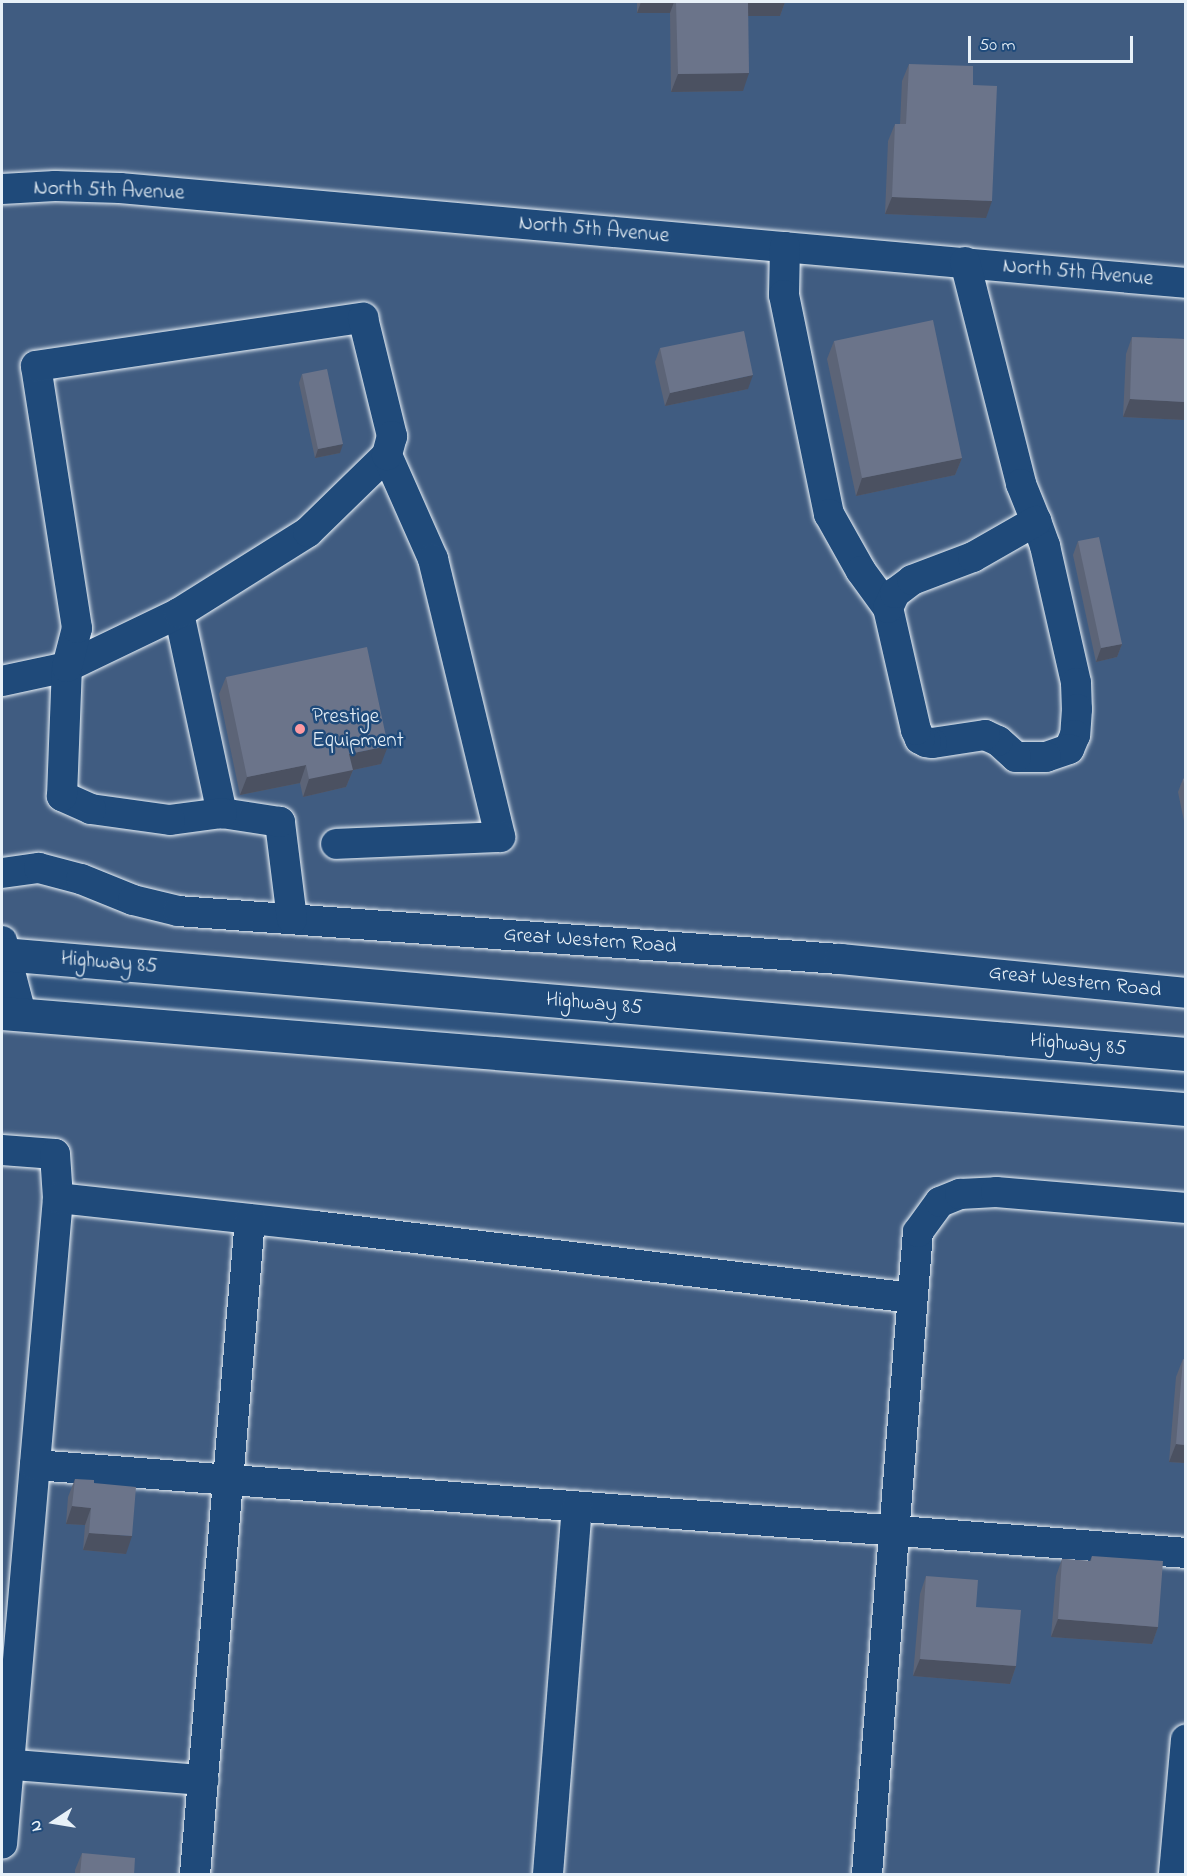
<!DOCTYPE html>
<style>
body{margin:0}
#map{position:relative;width:1187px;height:1876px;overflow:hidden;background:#2e527d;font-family:"Indie Flower",sans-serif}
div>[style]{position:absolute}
.built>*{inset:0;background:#405c81}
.roads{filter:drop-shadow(0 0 2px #e8f1f8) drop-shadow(0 0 2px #e8f1f8)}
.minor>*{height:30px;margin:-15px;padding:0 15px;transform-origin:15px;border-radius:15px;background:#1f4a7a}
.highway>*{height:33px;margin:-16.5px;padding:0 16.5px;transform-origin:16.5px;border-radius:16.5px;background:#1f4a7a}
.wall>*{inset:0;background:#5c6477}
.shaded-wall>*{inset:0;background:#4b5161}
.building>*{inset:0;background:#6b748a}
.dots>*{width:16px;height:16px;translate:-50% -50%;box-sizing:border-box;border:3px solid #1f4a7a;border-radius:50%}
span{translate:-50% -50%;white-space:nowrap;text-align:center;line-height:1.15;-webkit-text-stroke:5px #1f4a7a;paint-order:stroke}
.street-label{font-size:21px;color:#e8f1f8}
.poi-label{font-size:21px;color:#e8f1f8}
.left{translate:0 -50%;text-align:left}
.frame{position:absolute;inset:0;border:3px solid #e8f1f8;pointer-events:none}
.north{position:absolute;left:24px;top:1792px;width:60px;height:60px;-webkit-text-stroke:4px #1f4a7a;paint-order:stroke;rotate:258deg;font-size:16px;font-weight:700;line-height:24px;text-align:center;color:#e8f1f8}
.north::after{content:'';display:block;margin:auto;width:21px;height:27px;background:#e8f1f8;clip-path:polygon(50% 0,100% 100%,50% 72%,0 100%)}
.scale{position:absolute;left:968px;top:36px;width:165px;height:27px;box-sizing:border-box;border:3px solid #e8f1f8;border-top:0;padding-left:8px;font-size:18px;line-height:21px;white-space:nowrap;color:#e8f1f8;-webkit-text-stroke:4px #1f4a7a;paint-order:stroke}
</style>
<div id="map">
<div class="built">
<i style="clip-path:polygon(2px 2px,1185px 2px,1185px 1054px,2px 954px)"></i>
<i style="clip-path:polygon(2px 1013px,1185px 1109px,1185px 1874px,2px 1874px)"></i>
</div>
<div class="roads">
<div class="minor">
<i style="left:2px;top:189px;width:53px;rotate:-3.2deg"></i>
<i style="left:55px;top:186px;width:65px;rotate:1.8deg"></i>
<i style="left:120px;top:188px;width:1070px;rotate:5.09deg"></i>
<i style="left:785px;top:247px;width:48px;rotate:91.2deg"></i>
<i style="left:784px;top:295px;width:224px;rotate:78.4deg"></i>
<i style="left:829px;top:514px;width:65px;rotate:60.7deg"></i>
<i style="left:861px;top:571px;width:46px;rotate:53.9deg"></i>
<i style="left:965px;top:262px;width:229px;rotate:75.8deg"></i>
<i style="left:1021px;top:484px;width:40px;rotate:68deg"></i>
<i style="left:1036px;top:521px;width:27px;rotate:70deg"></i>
<i style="left:1045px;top:546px;width:140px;rotate:77.2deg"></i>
<i style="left:1076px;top:683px;width:26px;rotate:88deg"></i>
<i style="left:1077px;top:709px;width:26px;rotate:94deg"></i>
<i style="left:1075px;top:735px;width:15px;rotate:113deg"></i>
<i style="left:1069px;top:749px;width:24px;rotate:161deg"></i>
<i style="left:1046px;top:757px;width:30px;rotate:180deg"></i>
<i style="left:1016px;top:757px;width:24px;rotate:-138deg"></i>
<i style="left:998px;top:741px;width:14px;rotate:-155deg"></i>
<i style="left:985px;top:735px;width:54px;rotate:171.4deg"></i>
<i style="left:932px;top:743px;width:6px;rotate:-171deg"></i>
<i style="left:926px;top:742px;width:7px;rotate:-153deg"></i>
<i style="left:920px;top:739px;width:10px;rotate:-114deg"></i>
<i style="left:916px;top:730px;width:125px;rotate:-102.9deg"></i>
<i style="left:888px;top:608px;width:17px;rotate:-65deg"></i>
<i style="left:895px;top:593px;width:21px;rotate:-37deg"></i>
<i style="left:912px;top:580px;width:65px;rotate:-20.7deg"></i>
<i style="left:973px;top:557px;width:73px;rotate:-29.7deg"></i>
<i style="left:179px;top:613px;width:205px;rotate:77.9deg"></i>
<i style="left:2px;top:681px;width:66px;rotate:-12.2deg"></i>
<i style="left:67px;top:667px;width:124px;rotate:-25.7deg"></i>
<i style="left:179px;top:613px;width:152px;rotate:-32.1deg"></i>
<i style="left:308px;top:532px;width:110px;rotate:-44.3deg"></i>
<i style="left:387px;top:455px;width:114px;rotate:66.1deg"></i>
<i style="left:433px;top:559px;width:286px;rotate:76.4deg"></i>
<i style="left:500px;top:837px;width:164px;rotate:177.6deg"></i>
<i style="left:2px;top:873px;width:37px;rotate:-8deg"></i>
<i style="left:39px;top:868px;width:43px;rotate:14.7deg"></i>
<i style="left:81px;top:879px;width:56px;rotate:22deg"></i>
<i style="left:133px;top:900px;width:46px;rotate:13.7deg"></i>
<i style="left:178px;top:911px;width:664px;rotate:4.15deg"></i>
<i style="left:840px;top:959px;width:348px;rotate:5.6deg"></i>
<i style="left:292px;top:919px;width:98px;rotate:-97.1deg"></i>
<i style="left:280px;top:822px;width:59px;rotate:-171.2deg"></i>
<i style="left:222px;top:813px;width:52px;rotate:172.3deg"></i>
<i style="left:170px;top:820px;width:80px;rotate:-172.1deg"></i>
<i style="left:91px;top:809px;width:32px;rotate:-156deg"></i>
<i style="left:62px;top:796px;width:129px;rotate:-87.8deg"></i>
<i style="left:67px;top:667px;width:40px;rotate:-75.6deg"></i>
<i style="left:77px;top:628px;width:265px;rotate:-98.9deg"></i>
<i style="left:36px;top:366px;width:331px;rotate:-8.4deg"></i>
<i style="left:363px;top:318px;width:122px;rotate:76.2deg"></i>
<i style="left:392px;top:436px;width:20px;rotate:105deg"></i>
<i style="left:2px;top:941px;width:75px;rotate:75.4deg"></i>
<i style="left:2px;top:1150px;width:53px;rotate:4.3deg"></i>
<i style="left:55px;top:1154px;width:44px;rotate:86.1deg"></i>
<i style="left:58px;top:1198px;width:648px;rotate:94.95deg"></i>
<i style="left:58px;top:1198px;width:259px;rotate:6.2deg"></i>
<i style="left:315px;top:1226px;width:602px;rotate:6.87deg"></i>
<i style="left:35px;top:1465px;width:1154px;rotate:4.37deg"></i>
<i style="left:2px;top:1764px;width:202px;rotate:4.6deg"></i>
<i style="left:195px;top:1874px;width:657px;rotate:-85.2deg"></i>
<i style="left:548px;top:1874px;width:368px;rotate:-85.5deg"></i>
<i style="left:867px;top:1874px;width:644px;rotate:-85.46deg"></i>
<i style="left:918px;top:1232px;width:37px;rotate:-54deg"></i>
<i style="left:940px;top:1202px;width:22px;rotate:-22deg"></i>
<i style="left:960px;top:1194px;width:36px;rotate:-3deg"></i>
<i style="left:996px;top:1192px;width:191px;rotate:4.8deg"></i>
<i style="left:1174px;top:1874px;width:135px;rotate:-84.9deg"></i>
</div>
<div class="highway">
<i style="left:2px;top:954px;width:1188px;rotate:4.83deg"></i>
<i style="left:2px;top:1013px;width:1188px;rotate:4.64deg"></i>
</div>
</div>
<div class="wall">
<i style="clip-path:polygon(637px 2px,785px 2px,780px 16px,748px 16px,743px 91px,671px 92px,670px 13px,637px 13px)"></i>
<i style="clip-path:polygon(909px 64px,973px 85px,986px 218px,885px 214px,888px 141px,895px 124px,900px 124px,902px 81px)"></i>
<i style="clip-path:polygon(1132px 337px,1185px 339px,1185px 420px,1123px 417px,1126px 354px)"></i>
<i style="clip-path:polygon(834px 341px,962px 458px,955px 475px,856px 496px,827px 359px)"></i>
<i style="clip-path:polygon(660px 348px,748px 389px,665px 406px,655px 362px)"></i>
<i style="clip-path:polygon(302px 374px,340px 453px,315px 458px,299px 383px)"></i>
<i style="clip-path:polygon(1078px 541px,1122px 644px,1117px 657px,1096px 662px,1073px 555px)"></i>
<i style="clip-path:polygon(226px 677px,381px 764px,353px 770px,346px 787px,303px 797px,300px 783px,240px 795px,219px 694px)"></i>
<i style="clip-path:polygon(1185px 778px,1185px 826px,1178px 792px,1183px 779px)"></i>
<i style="clip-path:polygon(1183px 1359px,1185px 1463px,1169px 1462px,1176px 1377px)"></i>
<i style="clip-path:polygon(75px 1479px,94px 1483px,126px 1554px,83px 1550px,85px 1525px,66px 1524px,68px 1497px)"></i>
<i style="clip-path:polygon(1092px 1556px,1158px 1627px,1152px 1644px,1051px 1637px,1056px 1576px,1062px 1559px,1090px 1561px)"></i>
<i style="clip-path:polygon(926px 1576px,976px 1607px,1016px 1666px,1010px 1684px,913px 1676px,920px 1594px)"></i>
<i style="clip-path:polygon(82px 1853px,134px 1875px,75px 1875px,75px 1870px)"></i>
</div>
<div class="shaded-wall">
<i style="clip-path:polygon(641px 2px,674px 2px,670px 13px,637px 13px)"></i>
<i style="clip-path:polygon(747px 2px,785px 2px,780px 16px,742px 16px)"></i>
<i style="clip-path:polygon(749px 73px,743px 91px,671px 92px,678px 74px)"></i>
<i style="clip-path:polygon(892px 197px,992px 201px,986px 218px,885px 214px)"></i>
<i style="clip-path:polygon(753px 375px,748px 389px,665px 406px,670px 393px)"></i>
<i style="clip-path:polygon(1130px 399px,1185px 402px,1185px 420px,1123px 417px)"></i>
<i style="clip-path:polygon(343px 444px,340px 453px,315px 458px,318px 449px)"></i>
<i style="clip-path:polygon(962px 458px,955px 475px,856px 496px,862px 478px)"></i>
<i style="clip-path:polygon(1122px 644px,1117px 657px,1096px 662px,1101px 648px)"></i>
<i style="clip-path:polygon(388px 746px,381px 764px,353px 770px,346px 787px,303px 797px,309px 779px,349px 754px)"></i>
<i style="clip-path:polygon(306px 765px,300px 783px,240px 795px,247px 777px)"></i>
<i style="clip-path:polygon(1176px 1444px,1185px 1445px,1185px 1463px,1169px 1462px)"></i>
<i style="clip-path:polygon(72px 1506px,91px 1508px,85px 1525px,66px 1524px)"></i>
<i style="clip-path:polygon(89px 1533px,132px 1536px,126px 1554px,83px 1550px)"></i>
<i style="clip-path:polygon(1058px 1619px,1158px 1627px,1152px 1644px,1051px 1637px)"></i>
<i style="clip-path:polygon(920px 1659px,1016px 1666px,1010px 1684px,913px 1676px)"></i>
</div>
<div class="building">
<i style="clip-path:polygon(676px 2px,748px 2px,749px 73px,678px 74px)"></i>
<i style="clip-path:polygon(909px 64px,973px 66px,973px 85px,997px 86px,992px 201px,892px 197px,895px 124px,906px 124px)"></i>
<i style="clip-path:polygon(933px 320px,962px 458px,862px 478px,834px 341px)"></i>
<i style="clip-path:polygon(744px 331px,753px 375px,670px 393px,660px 348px)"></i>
<i style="clip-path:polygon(1132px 337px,1185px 339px,1185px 402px,1130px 399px)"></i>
<i style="clip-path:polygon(327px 369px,343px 444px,318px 449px,302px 374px)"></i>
<i style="clip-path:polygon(1099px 537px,1122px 644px,1101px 648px,1078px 541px)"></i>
<i style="clip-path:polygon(367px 647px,388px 746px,349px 754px,353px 770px,309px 779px,306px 765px,247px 777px,226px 677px)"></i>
<i style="clip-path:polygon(1185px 778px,1185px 789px,1183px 779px)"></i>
<i style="clip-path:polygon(1183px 1359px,1185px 1360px,1185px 1445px,1176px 1444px)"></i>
<i style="clip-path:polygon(75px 1479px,94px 1480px,94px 1483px,136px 1487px,132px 1536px,89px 1533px,91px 1508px,72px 1506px)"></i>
<i style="clip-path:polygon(1092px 1556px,1163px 1561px,1158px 1627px,1058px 1619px,1062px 1559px,1091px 1561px)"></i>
<i style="clip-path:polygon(926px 1576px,978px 1580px,976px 1607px,1021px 1610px,1016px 1666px,920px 1659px)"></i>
<i style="clip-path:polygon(82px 1853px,135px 1858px,134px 1875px,80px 1875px)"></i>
</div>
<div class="dots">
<i style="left:300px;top:729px;background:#ff9aa2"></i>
</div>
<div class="street-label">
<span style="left:109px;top:191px;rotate:2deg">North 5th Avenue</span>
<span style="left:594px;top:230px;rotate:5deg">North 5th Avenue</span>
<span style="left:1078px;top:273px;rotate:5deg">North 5th Avenue</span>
<span style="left:590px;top:941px;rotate:4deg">Great Western Road</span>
<span style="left:109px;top:963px;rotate:5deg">Highway 85</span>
<span style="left:1075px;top:982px;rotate:6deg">Great Western Road</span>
<span style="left:594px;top:1004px;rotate:5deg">Highway 85</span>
<span style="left:1078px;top:1045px;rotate:5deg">Highway 85</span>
</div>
<div class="poi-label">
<span class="left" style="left:312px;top:729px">Prestige<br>Equipment</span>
</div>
<div class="frame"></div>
<div class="north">N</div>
<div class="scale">50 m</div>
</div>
